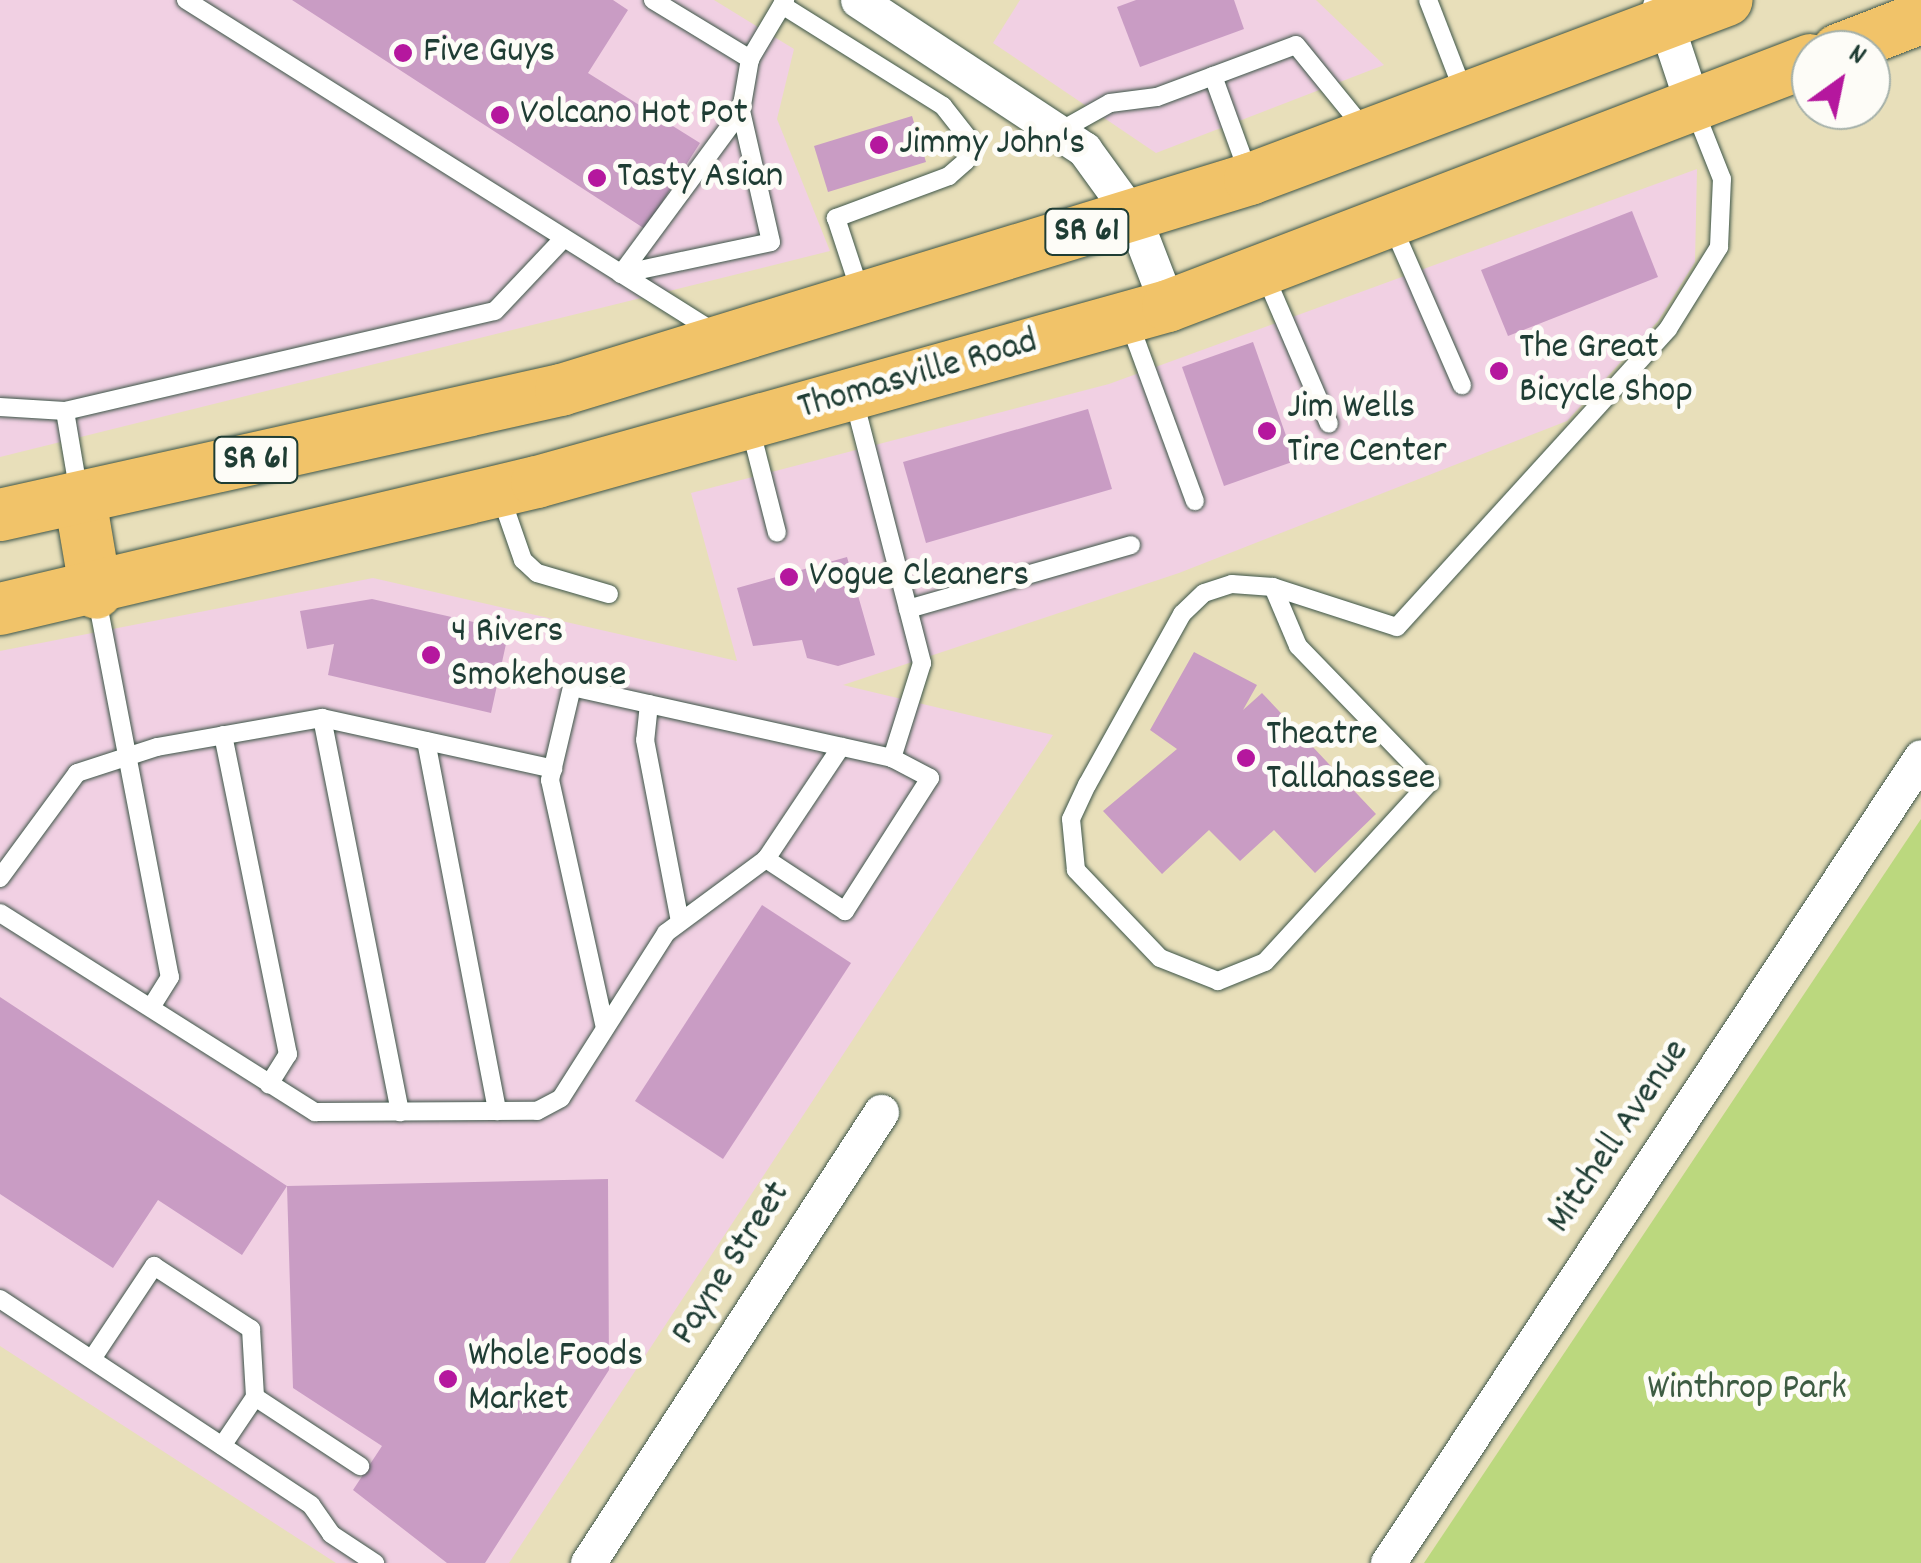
<!DOCTYPE html>
<style>
body{margin:0}
#map{position:relative;width:1921px;height:1563px;overflow:hidden;background:#e8dfba;font-family:Dekko,sans-serif}
div>[style]{position:absolute}
.built>*{inset:0;background:#f1d0e3}
.green>*{inset:0;background:#bbd87e}
.building>*{inset:0;background:#c99cc4}
.roads{filter:drop-shadow(0 0 2px #3d5548) drop-shadow(0 0 2px #3d5548)}
.service>*{height:18px;margin:-9px;padding:0 9px;transform-origin:9px;border-radius:9px;background:#fff}
.minor>*{height:35px;margin:-17.5px;padding:0 17.5px;transform-origin:17.5px;border-radius:17.5px;background:#fff}
.primary>*{height:52px;margin:-26px;padding:0 26px;transform-origin:26px;border-radius:26px;background:#f1c369}
.dots>*{width:28px;height:28px;translate:-50% -50%;box-sizing:border-box;border:5px solid #fdfcf7;border-radius:50%}
span{translate:-50% -50%;white-space:nowrap;text-align:center;line-height:1.15;-webkit-text-stroke:10px #fdfcf7;paint-order:stroke}
.shield-label span{padding:2px 8px;background:#fdfcf7;border:2px solid;border-radius:8px;-webkit-text-stroke-width:0}
.shield-label{font-size:35px;color:#1f3d34;font-weight:700}
.poi-label{font-size:38px;color:#1f3d34}
.left{translate:0 -50%;text-align:left}
.street-label{font-size:38px;color:#1f3d34}
.park-label{font-size:38px;color:#3e5c43}
.north{position:absolute;left:1791px;top:30px;width:100px;height:100px;box-sizing:border-box;background:#fdfcf7;border:2px solid #a4b0a9;border-radius:50%;rotate:33deg;font-size:28px;font-weight:700;line-height:40px;text-align:center;color:#1f3d34}
.north::after{content:'';display:block;margin:auto;width:35px;height:45px;background:#b5179e;clip-path:polygon(50% 0,100% 100%,50% 72%,0 100%)}
</style>
<div id="map">
<div class="built">
<i style="clip-path:polygon(0 0,714px 0,794px 49px,777px 119px,830px 251px,0 457px)"></i>
<i style="clip-path:polygon(1020px 0,1316px 0,1384px 65px,1156px 153px,993px 43px)"></i>
<i style="clip-path:polygon(1697px 169px,1695px 262px,1658px 321px,1567px 421px,1179px 573px,843px 685px,1053px 735px,509px 1563px,336px 1563px,0 1346px,0 651px,373px 578px,737px 661px,691px 493px,1109px 384px)"></i>
</div>
<div class="green">
<i style="clip-path:polygon(1921px 819px,1921px 1563px,1424px 1563px)"></i>
</div>
<div class="building">
<i style="clip-path:polygon(292px 0,613px 0,628px 10px,588px 73px,700px 143px,645px 229px)"></i>
<i style="clip-path:polygon(1136px 0,1234px 0,1244px 29px,1140px 67px,1117px 7px)"></i>
<i style="clip-path:polygon(912px 116px,926px 162px,828px 192px,814px 146px)"></i>
<i style="clip-path:polygon(1632px 211px,1658px 277px,1508px 336px,1481px 270px)"></i>
<i style="clip-path:polygon(1253px 342px,1295px 461px,1224px 486px,1182px 367px)"></i>
<i style="clip-path:polygon(1088px 409px,1112px 489px,926px 543px,903px 462px)"></i>
<i style="clip-path:polygon(847px 557px,875px 655px,838px 666px,807px 658px,802px 640px,753px 646px,737px 588px)"></i>
<i style="clip-path:polygon(372px 599px,509px 630px,491px 713px,328px 675px,334px 644px,307px 649px,300px 611px)"></i>
<i style="clip-path:polygon(1194px 652px,1257px 685px,1243px 710px,1262px 693px,1376px 814px,1315px 873px,1274px 830px,1240px 861px,1209px 830px,1162px 874px,1103px 811px,1177px 749px,1150px 730px)"></i>
<i style="clip-path:polygon(762px 905px,851px 963px,723px 1159px,635px 1101px)"></i>
<i style="clip-path:polygon(0 997px,287px 1186px,242px 1255px,158px 1200px,113px 1268px,0 1194px)"></i>
<i style="clip-path:polygon(608px 1179px,609px 1370px,485px 1563px,447px 1563px,353px 1490px,382px 1446px,293px 1388px,287px 1186px)"></i>
</div>
<div class="roads">
<div class="service">
<i style="left:186px;top:0;width:624px;rotate:32.16deg"></i>
<i style="left:653px;top:0;width:114px;rotate:31.3deg"></i>
<i style="left:1428px;top:0;width:100px;rotate:68.8deg"></i>
<i style="left:782px;top:5px;width:190px;rotate:32.1deg"></i>
<i style="left:943px;top:106px;width:42px;rotate:51.8deg"></i>
<i style="left:969px;top:139px;width:22px;rotate:98deg"></i>
<i style="left:966px;top:161px;width:23px;rotate:139deg"></i>
<i style="left:949px;top:176px;width:121px;rotate:159.6deg"></i>
<i style="left:836px;top:218px;width:80px;rotate:71.8deg"></i>
<i style="left:1213px;top:76px;width:105px;rotate:70deg"></i>
<i style="left:1060px;top:131px;width:57px;rotate:-29.2deg"></i>
<i style="left:1110px;top:103px;width:47px;rotate:-7.3deg"></i>
<i style="left:1157px;top:97px;width:148px;rotate:-20.5deg"></i>
<i style="left:1296px;top:45px;width:109px;rotate:50.9deg"></i>
<i style="left:1392px;top:225px;width:175px;rotate:66.4deg"></i>
<i style="left:1264px;top:273px;width:164px;rotate:66.7deg"></i>
<i style="left:621px;top:274px;width:153px;rotate:-12deg"></i>
<i style="left:771px;top:242px;width:134px;rotate:-102.9deg"></i>
<i style="left:741px;top:111px;width:53px;rotate:-80.2deg"></i>
<i style="left:750px;top:59px;width:69px;rotate:-59.3deg"></i>
<i style="left:621px;top:274px;width:202px;rotate:-53.6deg"></i>
<i style="left:1129px;top:322px;width:191px;rotate:69.8deg"></i>
<i style="left:853px;top:396px;width:276px;rotate:75.5deg"></i>
<i style="left:922px;top:663px;width:100px;rotate:107.5deg"></i>
<i style="left:0;top:407px;width:65px;rotate:3.5deg"></i>
<i style="left:65px;top:411px;width:441px;rotate:-13.1deg"></i>
<i style="left:495px;top:311px;width:100px;rotate:-46.6deg"></i>
<i style="left:65px;top:411px;width:84px;rotate:80.4deg"></i>
<i style="left:750px;top:427px;width:109px;rotate:75.7deg"></i>
<i style="left:501px;top:497px;width:67px;rotate:70.8deg"></i>
<i style="left:523px;top:560px;width:19px;rotate:43deg"></i>
<i style="left:537px;top:573px;width:75px;rotate:16.3deg"></i>
<i style="left:1273px;top:587px;width:64px;rotate:67deg"></i>
<i style="left:1298px;top:646px;width:190px;rotate:45.9deg"></i>
<i style="left:1430px;top:782px;width:244px;rotate:132.5deg"></i>
<i style="left:1265px;top:962px;width:51px;rotate:158deg"></i>
<i style="left:1218px;top:981px;width:62px;rotate:-158.4deg"></i>
<i style="left:1160px;top:958px;width:122px;rotate:-133.7deg"></i>
<i style="left:1076px;top:870px;width:51px;rotate:-95.6deg"></i>
<i style="left:1071px;top:819px;width:38px;rotate:-65deg"></i>
<i style="left:1087px;top:785px;width:196px;rotate:-60.9deg"></i>
<i style="left:1182px;top:614px;width:30px;rotate:-44deg"></i>
<i style="left:1204px;top:593px;width:29px;rotate:-18deg"></i>
<i style="left:1232px;top:584px;width:41px;rotate:4.2deg"></i>
<i style="left:1273px;top:587px;width:130px;rotate:17.9deg"></i>
<i style="left:1397px;top:627px;width:403px;rotate:-47.7deg"></i>
<i style="left:1668px;top:329px;width:97px;rotate:-58.1deg"></i>
<i style="left:1719px;top:247px;width:68px;rotate:-87.5deg"></i>
<i style="left:1722px;top:179px;width:73px;rotate:-111.7deg"></i>
<i style="left:97px;top:599px;width:385px;rotate:79.1deg"></i>
<i style="left:170px;top:977px;width:36px;rotate:122deg"></i>
<i style="left:908px;top:609px;width:232px;rotate:-16deg"></i>
<i style="left:649px;top:704px;width:36px;rotate:96deg"></i>
<i style="left:645px;top:740px;width:185px;rotate:79.1deg"></i>
<i style="left:322px;top:718px;width:402px;rotate:78.8deg"></i>
<i style="left:223px;top:735px;width:326px;rotate:78.5deg"></i>
<i style="left:288px;top:1054px;width:36px;rotate:122deg"></i>
<i style="left:426px;top:741px;width:377px;rotate:79.1deg"></i>
<i style="left:0;top:878px;width:130px;rotate:-53.7deg"></i>
<i style="left:77px;top:773px;width:84px;rotate:-18deg"></i>
<i style="left:157px;top:747px;width:168px;rotate:-10deg"></i>
<i style="left:322px;top:718px;width:237px;rotate:12.4deg"></i>
<i style="left:0;top:913px;width:373px;rotate:32.3deg"></i>
<i style="left:315px;top:1112px;width:222px;rotate:-0.3deg"></i>
<i style="left:537px;top:1111px;width:27px;rotate:-28deg"></i>
<i style="left:561px;top:1098px;width:196px;rotate:-57.5deg"></i>
<i style="left:666px;top:933px;width:124px;rotate:-36.5deg"></i>
<i style="left:766px;top:859px;width:135px;rotate:-56.2deg"></i>
<i style="left:605px;top:1028px;width:254px;rotate:-102.5deg"></i>
<i style="left:550px;top:780px;width:96px;rotate:-76.7deg"></i>
<i style="left:572px;top:687px;width:328px;rotate:12.5deg"></i>
<i style="left:892px;top:758px;width:43px;rotate:27.8deg"></i>
<i style="left:930px;top:778px;width:158px;rotate:122.6deg"></i>
<i style="left:845px;top:911px;width:95px;rotate:-146.6deg"></i>
<i style="left:0;top:1299px;width:373px;rotate:33.5deg"></i>
<i style="left:311px;top:1505px;width:35px;rotate:55deg"></i>
<i style="left:331px;top:1534px;width:53px;rotate:33.4deg"></i>
<i style="left:92px;top:1359px;width:112px;rotate:-56.3deg"></i>
<i style="left:154px;top:1266px;width:116px;rotate:33deg"></i>
<i style="left:251px;top:1329px;width:68px;rotate:86.6deg"></i>
<i style="left:255px;top:1397px;width:59px;rotate:124deg"></i>
<i style="left:255px;top:1397px;width:126px;rotate:33.3deg"></i>
</div>
<div class="minor">
<i style="left:858px;top:0;width:271px;rotate:33.4deg"></i>
<i style="left:1084px;top:149px;width:85px;rotate:54.1deg"></i>
<i style="left:1134px;top:218px;width:94px;rotate:68.9deg"></i>
<i style="left:1660px;top:6px;width:104px;rotate:71.6deg"></i>
<i style="left:588px;top:1563px;width:538px;rotate:-56.99deg"></i>
<i style="left:1388px;top:1563px;width:966px;rotate:-56.52deg"></i>
</div>
<div class="primary">
<i style="left:1838px;top:50px;width:89px;rotate:-21.1deg"></i>
<i style="left:80px;top:499px;width:95px;rotate:80.3deg"></i>
<i style="left:0;top:515px;width:575px;rotate:-12.56deg"></i>
<i style="left:561px;top:390px;width:721px;rotate:-17.03deg"></i>
<i style="left:1250px;top:179px;width:509px;rotate:-20.57deg"></i>
<i style="left:0;top:609px;width:552px;rotate:-13.31deg"></i>
<i style="left:537px;top:482px;width:655px;rotate:-15.58deg"></i>
<i style="left:1168px;top:306px;width:688px;rotate:-20.94deg"></i>
</div>
</div>
<div class="dots">
<i style="left:403px;top:53px;background:#b5179e"></i>
<i style="left:500px;top:115px;background:#b5179e"></i>
<i style="left:879px;top:145px;background:#b5179e"></i>
<i style="left:597px;top:178px;background:#b5179e"></i>
<i style="left:1499px;top:371px;background:#b5179e"></i>
<i style="left:1267px;top:431px;background:#b5179e"></i>
<i style="left:789px;top:577px;background:#b5179e"></i>
<i style="left:431px;top:655px;background:#b5179e"></i>
<i style="left:1246px;top:758px;background:#b5179e"></i>
<i style="left:448px;top:1379px;background:#b5179e"></i>
</div>
<div class="shield-label">
<span style="left:1087px;top:232px">SR 61</span>
<span style="left:256px;top:460px">SR 61</span>
</div>
<div class="poi-label">
<span class="left" style="left:423px;top:53px">Five Guys</span>
<span class="left" style="left:520px;top:115px">Volcano Hot Pot</span>
<span class="left" style="left:899px;top:145px">Jimmy John's</span>
<span class="left" style="left:617px;top:178px">Tasty Asian</span>
<span class="left" style="left:1519px;top:371px">The Great<br>Bicycle Shop</span>
<span class="left" style="left:1287px;top:431px">Jim Wells<br>Tire Center</span>
<span class="left" style="left:809px;top:577px">Vogue Cleaners</span>
<span class="left" style="left:451px;top:655px">4 Rivers<br>Smokehouse</span>
<span class="left" style="left:1266px;top:758px">Theatre<br>Tallahassee</span>
<span class="left" style="left:468px;top:1379px">Whole Foods<br>Market</span>
</div>
<div class="street-label">
<span style="left:918px;top:376px;rotate:-16deg">Thomasville Road</span>
<span style="left:1619px;top:1137px;rotate:-56deg">Mitchell Avenue</span>
<span style="left:732px;top:1264px;rotate:-57deg">Payne Street</span>
</div>
<div class="park-label">
<span style="left:1747px;top:1390px">Winthrop Park</span>
</div>
<div class="north">N</div>
</div>
